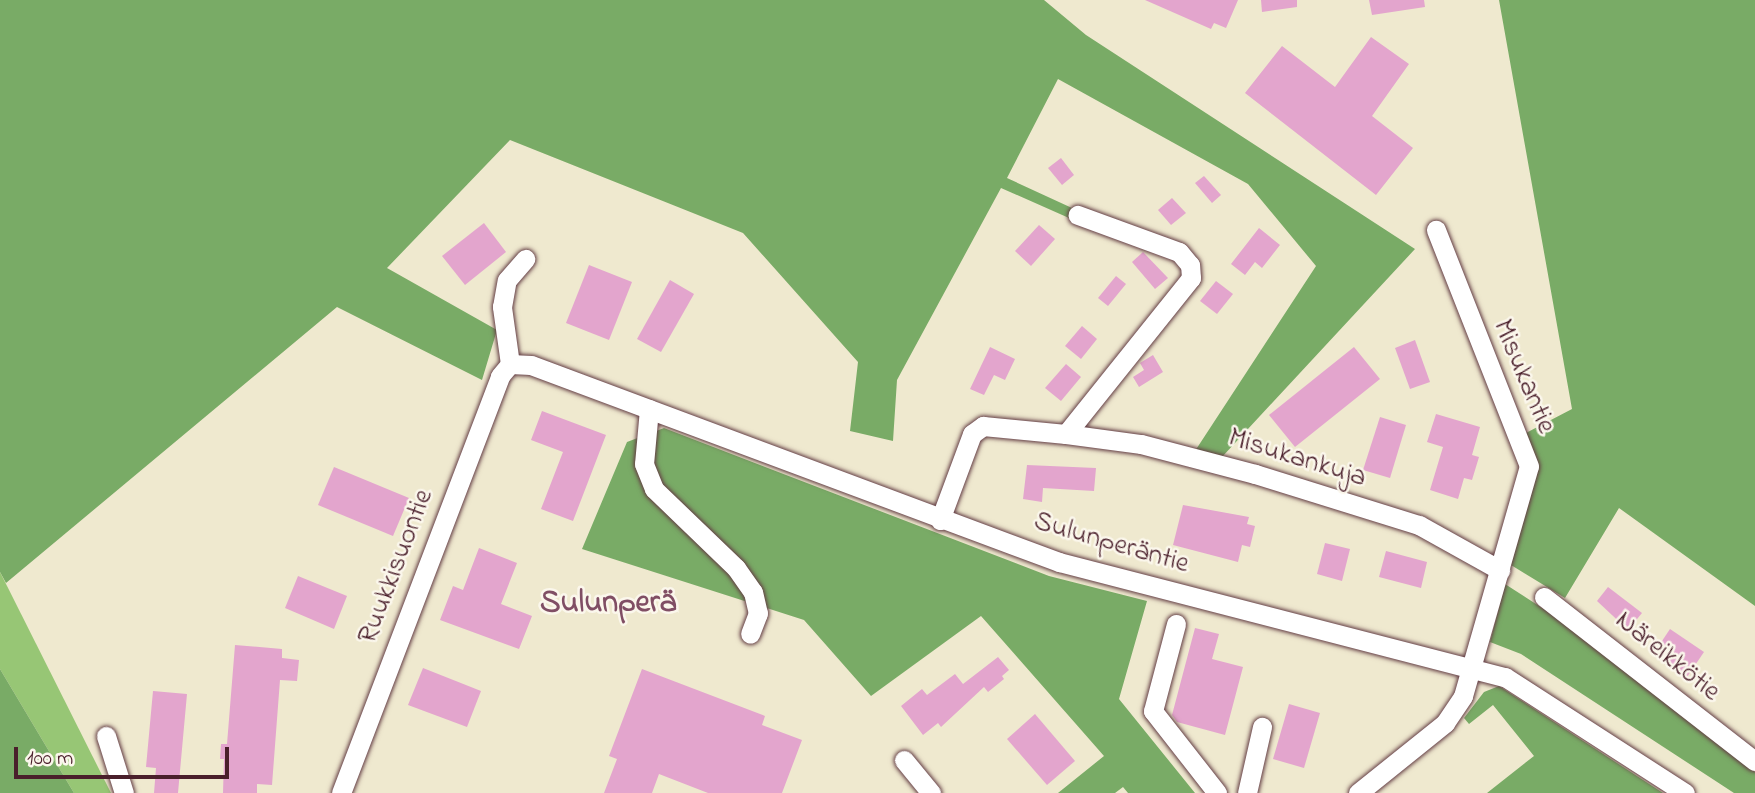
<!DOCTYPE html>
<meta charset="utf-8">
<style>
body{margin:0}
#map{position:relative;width:1755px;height:793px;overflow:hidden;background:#efe9cf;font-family:"Indie Flower",sans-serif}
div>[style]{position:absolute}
.green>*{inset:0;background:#97c675}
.forest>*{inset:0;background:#79ab66}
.building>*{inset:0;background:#e3a5cd}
.roads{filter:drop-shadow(0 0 2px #633d44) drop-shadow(0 0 2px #633d44)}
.minor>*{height:19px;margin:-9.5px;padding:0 9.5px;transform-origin:9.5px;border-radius:9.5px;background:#fff}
span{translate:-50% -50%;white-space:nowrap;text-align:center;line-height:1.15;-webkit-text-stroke:5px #fbf7ec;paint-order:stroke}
.street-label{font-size:28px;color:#4a1f2b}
.quarter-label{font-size:32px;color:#804e64;font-weight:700}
.scale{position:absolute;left:14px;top:747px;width:215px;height:32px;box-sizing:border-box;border:4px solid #4a1f2b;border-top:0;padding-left:9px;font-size:21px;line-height:24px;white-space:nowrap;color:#4a1f2b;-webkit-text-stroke:5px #fbf7ec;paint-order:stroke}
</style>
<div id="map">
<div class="green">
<i style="clip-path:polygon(0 572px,111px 793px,74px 793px,0 669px)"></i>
</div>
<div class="forest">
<i style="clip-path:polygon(0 0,1044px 0,1086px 35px,1415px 249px,1222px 457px,1195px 451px,1316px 266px,1248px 184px,1058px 79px,1007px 178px,1072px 208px,1069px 218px,1001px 188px,897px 380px,893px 441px,850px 431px,858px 362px,743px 233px,510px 140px,387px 268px,497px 330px,482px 380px,337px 307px,6px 583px,0 572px)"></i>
<i style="clip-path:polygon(1499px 0,1755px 0,1755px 606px,1619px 508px,1565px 598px,1511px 565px,1536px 461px,1524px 434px,1572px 409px)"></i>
<i style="clip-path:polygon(664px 428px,1049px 576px,1147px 601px,1119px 699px,1195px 793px,1128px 793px,1123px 787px,1115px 793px,1058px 793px,1104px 756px,981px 616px,871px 696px,804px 620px,582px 549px,627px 442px)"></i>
<i style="clip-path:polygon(1505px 584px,1573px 628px,1755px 772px,1755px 793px,1734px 793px,1521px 654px,1490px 642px)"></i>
<i style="clip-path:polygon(0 669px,74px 793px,0 793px)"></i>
<i style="clip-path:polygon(1499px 686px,1663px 793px,1487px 793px,1534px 756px,1493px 705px,1469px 724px,1464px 718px,1484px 692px)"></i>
</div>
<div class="building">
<i style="clip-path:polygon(1145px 0,1238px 0,1226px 28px,1214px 23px,1211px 29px)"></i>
<i style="clip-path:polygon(1261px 0,1297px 0,1297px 7px,1262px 12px)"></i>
<i style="clip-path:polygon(1369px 0,1424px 0,1425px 7px,1372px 15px)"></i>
<i style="clip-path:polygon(1371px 37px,1409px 64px,1372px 116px,1413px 148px,1376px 195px,1245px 93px,1282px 46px,1335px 87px)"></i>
<i style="clip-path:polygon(1061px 158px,1074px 175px,1062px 185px,1048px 168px)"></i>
<i style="clip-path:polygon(1204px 176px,1221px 195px,1212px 203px,1195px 183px)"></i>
<i style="clip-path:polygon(1172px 198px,1186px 213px,1171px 225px,1158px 210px)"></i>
<i style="clip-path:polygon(484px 223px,506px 252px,465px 285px,442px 256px)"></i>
<i style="clip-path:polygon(1039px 225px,1055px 239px,1031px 266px,1015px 251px)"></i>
<i style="clip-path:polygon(1259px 228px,1280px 245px,1262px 268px,1255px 262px,1245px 275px,1231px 264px)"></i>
<i style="clip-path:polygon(1143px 252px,1168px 278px,1155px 289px,1132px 262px)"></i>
<i style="clip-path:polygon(589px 265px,632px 282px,609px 340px,566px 323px)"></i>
<i style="clip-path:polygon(1116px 276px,1126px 284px,1108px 306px,1098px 298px)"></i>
<i style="clip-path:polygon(670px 280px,694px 294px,661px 352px,637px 339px)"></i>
<i style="clip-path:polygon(1216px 281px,1233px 294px,1217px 314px,1200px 301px)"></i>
<i style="clip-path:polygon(1082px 326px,1097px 339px,1081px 359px,1065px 346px)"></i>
<i style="clip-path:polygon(1415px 340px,1430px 382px,1410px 389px,1395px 348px)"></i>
<i style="clip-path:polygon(990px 347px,1015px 359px,1005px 380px,994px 375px,984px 395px,970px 389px)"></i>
<i style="clip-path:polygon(1354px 347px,1380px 379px,1295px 447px,1269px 415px)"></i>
<i style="clip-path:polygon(1153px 355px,1163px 372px,1139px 387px,1133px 377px,1144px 370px,1140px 363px)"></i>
<i style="clip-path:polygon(1066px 364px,1081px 377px,1061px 401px,1045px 388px)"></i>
<i style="clip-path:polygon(542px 411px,606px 435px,573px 521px,541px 509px,563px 452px,531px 440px)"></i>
<i style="clip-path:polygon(1436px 414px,1480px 427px,1472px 455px,1479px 457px,1472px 480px,1464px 478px,1458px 499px,1430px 490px,1443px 447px,1427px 442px)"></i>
<i style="clip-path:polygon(1380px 417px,1406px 425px,1390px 478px,1363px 470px)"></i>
<i style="clip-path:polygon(1027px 465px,1096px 468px,1094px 491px,1043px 488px,1042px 502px,1023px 499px)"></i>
<i style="clip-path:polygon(334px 467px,409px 498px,393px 536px,318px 505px)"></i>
<i style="clip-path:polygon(1183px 505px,1249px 517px,1247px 524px,1255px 526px,1250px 547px,1242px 545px,1238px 562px,1173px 545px)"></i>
<i style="clip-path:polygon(1325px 543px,1350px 549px,1342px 581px,1317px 574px)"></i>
<i style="clip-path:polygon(479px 548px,517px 563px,501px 604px,532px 616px,519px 649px,440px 620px,453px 586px,463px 590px)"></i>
<i style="clip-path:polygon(1386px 551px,1427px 562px,1421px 588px,1379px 577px)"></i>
<i style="clip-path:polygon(298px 576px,347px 596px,334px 629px,285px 608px)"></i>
<i style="clip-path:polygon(1608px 587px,1642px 613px,1628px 630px,1597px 601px)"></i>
<i style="clip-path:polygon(1195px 628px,1219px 634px,1212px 659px,1243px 667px,1225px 735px,1177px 722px,1172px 715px)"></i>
<i style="clip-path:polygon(1670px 629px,1704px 652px,1687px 677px,1656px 650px)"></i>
<i style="clip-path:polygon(235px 645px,282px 649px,282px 658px,299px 660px,297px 681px,280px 680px,272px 785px,257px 784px,257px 793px,223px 793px,224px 759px,220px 759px,221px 744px,227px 744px)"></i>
<i style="clip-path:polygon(998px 657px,1009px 670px,1002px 676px,1004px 679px,988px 692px,984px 687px,941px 727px,938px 723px,923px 735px,901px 706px,922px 689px,927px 695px,955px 674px,963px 684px)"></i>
<i style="clip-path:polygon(423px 668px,481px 691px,467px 727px,408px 705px)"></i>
<i style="clip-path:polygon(642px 669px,765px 716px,762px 725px,802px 740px,782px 793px,708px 793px,659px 774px,652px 793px,604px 793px,617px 759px,609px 756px)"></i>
<i style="clip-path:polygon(153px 691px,187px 694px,178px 793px,154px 793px,156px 768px,146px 767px)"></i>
<i style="clip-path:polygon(1289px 704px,1320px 713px,1304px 768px,1273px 759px)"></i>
<i style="clip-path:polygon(1035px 714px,1075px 761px,1047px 785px,1007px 739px)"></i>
</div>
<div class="roads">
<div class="minor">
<i style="left:510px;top:364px;width:21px;rotate:3deg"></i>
<i style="left:531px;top:365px;width:564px;rotate:20.46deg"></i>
<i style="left:1059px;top:562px;width:461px;rotate:14.5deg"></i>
<i style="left:1505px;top:677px;width:214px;rotate:32.8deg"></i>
<i style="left:510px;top:364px;width:58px;rotate:-98deg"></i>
<i style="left:502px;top:307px;width:27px;rotate:-80deg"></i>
<i style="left:507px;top:280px;width:28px;rotate:-49deg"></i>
<i style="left:649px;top:409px;width:55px;rotate:95.2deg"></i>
<i style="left:644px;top:464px;width:27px;rotate:68deg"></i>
<i style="left:654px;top:489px;width:114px;rotate:43.9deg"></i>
<i style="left:736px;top:568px;width:29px;rotate:55deg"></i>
<i style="left:753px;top:592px;width:22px;rotate:77deg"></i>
<i style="left:758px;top:613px;width:22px;rotate:111deg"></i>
<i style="left:1066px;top:434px;width:76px;rotate:7.6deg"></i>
<i style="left:1141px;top:444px;width:118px;rotate:14.7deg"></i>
<i style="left:1255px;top:474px;width:172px;rotate:17.3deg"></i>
<i style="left:1419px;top:525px;width:93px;rotate:29.1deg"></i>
<i style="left:940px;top:520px;width:92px;rotate:-69.6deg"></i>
<i style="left:972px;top:434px;width:14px;rotate:-36deg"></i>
<i style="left:983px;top:426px;width:83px;rotate:5.5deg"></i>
<i style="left:1066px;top:434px;width:200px;rotate:-51.3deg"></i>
<i style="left:1191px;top:278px;width:13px;rotate:-94deg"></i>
<i style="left:1190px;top:265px;width:17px;rotate:-130deg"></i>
<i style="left:1179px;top:252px;width:108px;rotate:-159.9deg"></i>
<i style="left:1544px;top:597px;width:267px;rotate:37.9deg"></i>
<i style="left:1176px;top:624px;width:90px;rotate:104.8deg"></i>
<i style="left:1153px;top:711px;width:104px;rotate:52deg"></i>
<i style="left:106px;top:736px;width:60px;rotate:72.5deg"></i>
<i style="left:904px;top:760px;width:43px;rotate:50.7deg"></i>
<i style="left:341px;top:793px;width:446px;rotate:-69.1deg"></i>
<i style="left:500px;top:376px;width:16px;rotate:-50deg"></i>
<i style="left:1247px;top:793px;width:68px;rotate:-77.2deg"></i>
<i style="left:1358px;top:793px;width:112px;rotate:-38.8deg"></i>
<i style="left:1445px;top:723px;width:32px;rotate:-56deg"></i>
<i style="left:1463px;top:696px;width:239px;rotate:-74deg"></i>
<i style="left:1529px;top:466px;width:254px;rotate:-111.5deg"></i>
</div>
</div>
<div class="street-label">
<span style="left:1523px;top:377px;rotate:67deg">Misukantie</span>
<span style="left:1297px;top:459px;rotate:17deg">Misukankuja</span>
<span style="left:1111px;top:544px;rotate:16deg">Sulunperäntie</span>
<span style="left:397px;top:567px;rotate:-69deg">Ruukkisuontie</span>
<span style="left:1667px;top:657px;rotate:39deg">Näreikkötie</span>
</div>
<div class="quarter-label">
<span style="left:608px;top:604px">Sulunperä</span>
</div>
<div class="scale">100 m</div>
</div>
